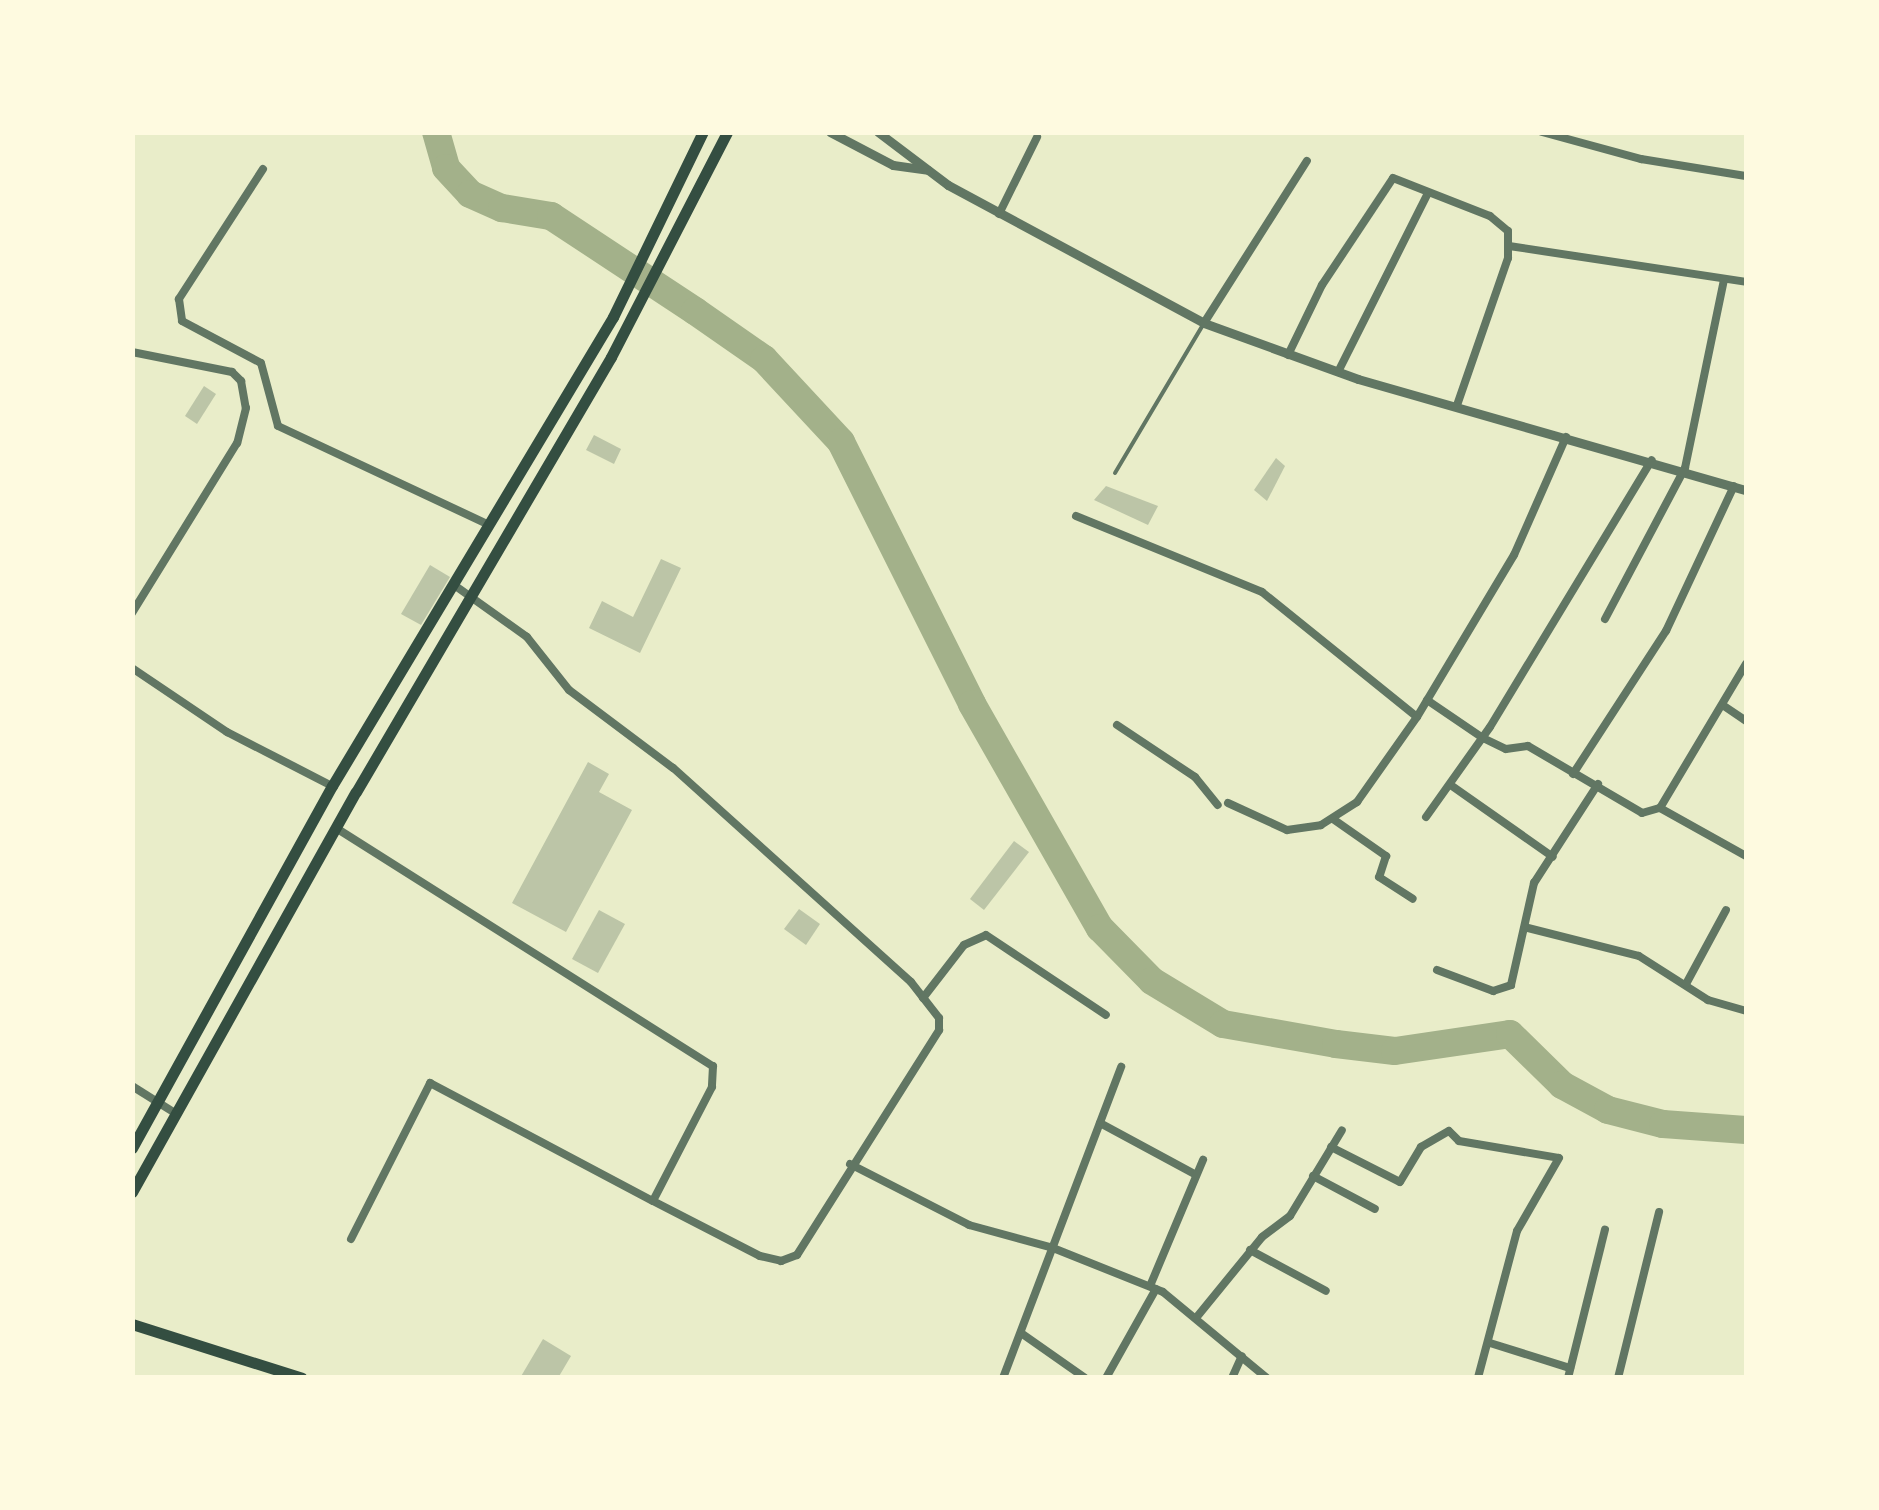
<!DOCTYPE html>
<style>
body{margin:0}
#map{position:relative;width:1879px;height:1510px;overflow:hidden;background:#e9edc9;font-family:"Archivo Narrow",sans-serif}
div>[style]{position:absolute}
.river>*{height:28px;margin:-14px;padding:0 14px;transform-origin:14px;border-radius:14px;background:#a3b18a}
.building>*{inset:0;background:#bcc5a7}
.service>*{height:4px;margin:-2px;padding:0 2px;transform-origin:2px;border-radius:2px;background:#617663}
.minor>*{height:8px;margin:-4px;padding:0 4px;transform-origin:4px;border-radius:4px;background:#617663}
.tertiary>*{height:9px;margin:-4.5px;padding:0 4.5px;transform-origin:4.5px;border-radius:4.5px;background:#617663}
.primary>*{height:11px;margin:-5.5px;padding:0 5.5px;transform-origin:5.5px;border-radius:5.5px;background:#344e41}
span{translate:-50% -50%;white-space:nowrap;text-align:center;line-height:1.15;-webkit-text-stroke:10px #fefae0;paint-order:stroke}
.frame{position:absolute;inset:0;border:135px solid #fefae0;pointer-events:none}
</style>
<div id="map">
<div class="river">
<i style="left:436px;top:132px;width:37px;rotate:74deg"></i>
<i style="left:446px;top:168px;width:35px;rotate:47deg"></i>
<i style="left:470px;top:194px;width:35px;rotate:24deg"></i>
<i style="left:502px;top:208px;width:50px;rotate:9.3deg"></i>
<i style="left:551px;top:216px;width:173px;rotate:33.4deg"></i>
<i style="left:695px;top:311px;width:84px;rotate:34.8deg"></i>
<i style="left:764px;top:359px;width:113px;rotate:47.1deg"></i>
<i style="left:841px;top:442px;width:293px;rotate:63.4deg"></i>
<i style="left:972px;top:704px;width:258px;rotate:60.3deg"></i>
<i style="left:1100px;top:928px;width:74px;rotate:45.5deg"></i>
<i style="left:1152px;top:981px;width:83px;rotate:31.2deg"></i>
<i style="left:1223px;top:1024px;width:115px;rotate:10deg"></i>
<i style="left:1336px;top:1044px;width:59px;rotate:6.8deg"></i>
<i style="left:1395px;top:1051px;width:116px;rotate:-8.4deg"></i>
<i style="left:1510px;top:1034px;width:73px;rotate:44.4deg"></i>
<i style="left:1562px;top:1085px;width:52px;rotate:28.5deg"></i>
<i style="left:1608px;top:1110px;width:57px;rotate:14.3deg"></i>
<i style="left:1663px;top:1124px;width:83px;rotate:4.1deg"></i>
</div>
<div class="building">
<i style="clip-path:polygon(204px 386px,216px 394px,197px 424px,185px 416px)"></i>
<i style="clip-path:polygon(594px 435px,621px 449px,614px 464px,586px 450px)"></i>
<i style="clip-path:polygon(1276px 458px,1285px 466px,1267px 501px,1254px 490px)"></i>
<i style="clip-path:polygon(1106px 486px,1158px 506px,1148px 525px,1094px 500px)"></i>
<i style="clip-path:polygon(661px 559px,681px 568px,640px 653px,589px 628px,602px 601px,633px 617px)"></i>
<i style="clip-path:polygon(430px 565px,450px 577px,421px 625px,401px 614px)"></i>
<i style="clip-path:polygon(588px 762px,609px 774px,599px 792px,632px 810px,566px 932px,512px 903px)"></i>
<i style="clip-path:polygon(1014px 841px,1029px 852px,984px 910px,970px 899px)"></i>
<i style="clip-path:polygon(799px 909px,820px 924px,806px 945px,784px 929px)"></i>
<i style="clip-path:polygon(599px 910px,625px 924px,598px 973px,572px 959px)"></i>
<i style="clip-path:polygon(543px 1339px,571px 1356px,558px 1378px,520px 1378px)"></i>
</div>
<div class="service">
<i style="left:1115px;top:473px;width:174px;rotate:-59.3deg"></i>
</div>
<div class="minor">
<i style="left:1542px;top:132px;width:103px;rotate:15.3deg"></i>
<i style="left:1641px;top:159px;width:106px;rotate:9.2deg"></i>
<i style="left:263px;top:169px;width:155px;rotate:122.9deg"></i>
<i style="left:179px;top:299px;width:22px;rotate:82deg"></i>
<i style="left:182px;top:321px;width:89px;rotate:28deg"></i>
<i style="left:261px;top:363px;width:65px;rotate:74.9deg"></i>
<i style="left:278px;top:426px;width:233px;rotate:25.1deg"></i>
<i style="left:999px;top:214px;width:86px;rotate:-63.7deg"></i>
<i style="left:1509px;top:246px;width:240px;rotate:8.6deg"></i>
<i style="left:1204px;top:323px;width:192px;rotate:-57.6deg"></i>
<i style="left:132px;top:352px;width:102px;rotate:11.3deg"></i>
<i style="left:232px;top:372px;width:13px;rotate:45deg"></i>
<i style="left:241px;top:381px;width:27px;rotate:80deg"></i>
<i style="left:246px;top:408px;width:36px;rotate:104deg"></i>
<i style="left:237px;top:443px;width:200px;rotate:121.7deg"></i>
<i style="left:1288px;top:355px;width:78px;rotate:-64.1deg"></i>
<i style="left:1322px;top:285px;width:128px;rotate:-56.4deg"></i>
<i style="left:1393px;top:178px;width:104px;rotate:21.4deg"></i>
<i style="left:1490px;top:216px;width:23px;rotate:40deg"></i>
<i style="left:1508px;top:231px;width:27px;rotate:90deg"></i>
<i style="left:1508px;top:258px;width:156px;rotate:109.1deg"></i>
<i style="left:1338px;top:372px;width:200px;rotate:-63.3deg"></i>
<i style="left:1076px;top:516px;width:201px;rotate:22.2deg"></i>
<i style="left:1262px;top:592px;width:199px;rotate:38.9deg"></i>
<i style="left:1605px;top:619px;width:171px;rotate:-62.1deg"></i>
<i style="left:1685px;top:468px;width:193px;rotate:-78.3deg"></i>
<i style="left:132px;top:668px;width:115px;rotate:34deg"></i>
<i style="left:227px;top:732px;width:118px;rotate:27.2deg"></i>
<i style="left:1427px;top:700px;width:68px;rotate:34.2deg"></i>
<i style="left:1483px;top:738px;width:25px;rotate:26deg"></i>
<i style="left:1506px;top:749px;width:22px;rotate:-8deg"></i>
<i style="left:1528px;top:746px;width:132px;rotate:30.4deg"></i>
<i style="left:1642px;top:813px;width:19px;rotate:-16deg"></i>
<i style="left:1724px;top:706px;width:27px;rotate:34deg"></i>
<i style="left:1117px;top:725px;width:94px;rotate:33.7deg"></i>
<i style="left:1195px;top:777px;width:36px;rotate:51deg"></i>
<i style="left:1573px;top:774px;width:171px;rotate:-57deg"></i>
<i style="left:1666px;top:631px;width:160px;rotate:-64.9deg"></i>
<i style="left:1452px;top:786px;width:123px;rotate:35.1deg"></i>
<i style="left:1228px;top:803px;width:65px;rotate:24.6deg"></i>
<i style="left:1287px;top:830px;width:34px;rotate:-8deg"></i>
<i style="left:1321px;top:825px;width:43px;rotate:-32.6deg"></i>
<i style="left:1357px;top:802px;width:104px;rotate:-54.8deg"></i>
<i style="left:1417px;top:717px;width:189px;rotate:-59.1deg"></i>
<i style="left:1514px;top:555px;width:129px;rotate:-66.2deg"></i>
<i style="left:1660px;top:808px;width:168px;rotate:-59.2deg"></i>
<i style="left:1660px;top:808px;width:98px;rotate:29.2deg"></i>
<i style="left:1426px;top:817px;width:110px;rotate:-54.6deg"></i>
<i style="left:1490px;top:727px;width:312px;rotate:-58.8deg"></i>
<i style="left:1333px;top:819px;width:65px;rotate:34.9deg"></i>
<i style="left:1386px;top:856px;width:22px;rotate:108deg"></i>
<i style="left:1379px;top:877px;width:40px;rotate:32.9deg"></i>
<i style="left:336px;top:828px;width:446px;rotate:32.3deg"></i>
<i style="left:713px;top:1066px;width:21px;rotate:93deg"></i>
<i style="left:712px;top:1087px;width:128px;rotate:117.4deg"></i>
<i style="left:653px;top:1201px;width:120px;rotate:27.2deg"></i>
<i style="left:760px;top:1256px;width:22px;rotate:13deg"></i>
<i style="left:781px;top:1261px;width:17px;rotate:-21deg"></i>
<i style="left:797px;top:1255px;width:266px;rotate:-57.7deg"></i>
<i style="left:939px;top:1030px;width:12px;rotate:-90deg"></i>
<i style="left:939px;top:1018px;width:46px;rotate:-127.9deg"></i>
<i style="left:911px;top:982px;width:320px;rotate:-138deg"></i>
<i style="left:673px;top:768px;width:130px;rotate:-143.1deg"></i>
<i style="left:569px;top:690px;width:68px;rotate:-128.4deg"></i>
<i style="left:527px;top:637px;width:90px;rotate:-144.5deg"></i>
<i style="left:1528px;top:928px;width:114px;rotate:14.2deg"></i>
<i style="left:1639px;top:956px;width:82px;rotate:32.5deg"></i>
<i style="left:1708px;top:1000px;width:40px;rotate:16deg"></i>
<i style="left:1437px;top:970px;width:60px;rotate:20.6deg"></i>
<i style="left:1493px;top:991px;width:19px;rotate:-18deg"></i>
<i style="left:1511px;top:985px;width:105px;rotate:-77.3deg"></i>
<i style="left:1534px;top:883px;width:118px;rotate:-57.1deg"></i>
<i style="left:1686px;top:984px;width:84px;rotate:-61.6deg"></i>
<i style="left:923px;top:998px;width:67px;rotate:-52.3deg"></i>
<i style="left:964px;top:945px;width:24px;rotate:-24deg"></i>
<i style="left:986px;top:935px;width:144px;rotate:33.7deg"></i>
<i style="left:132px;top:1086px;width:51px;rotate:32.1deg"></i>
<i style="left:1100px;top:1123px;width:109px;rotate:28.4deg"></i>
<i style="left:1331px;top:1147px;width:77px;rotate:26.9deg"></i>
<i style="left:1400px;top:1182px;width:41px;rotate:-59deg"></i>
<i style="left:1421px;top:1147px;width:32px;rotate:-30deg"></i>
<i style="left:1449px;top:1131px;width:14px;rotate:45deg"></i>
<i style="left:1459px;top:1141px;width:101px;rotate:9.6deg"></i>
<i style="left:1559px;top:1158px;width:84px;rotate:119.9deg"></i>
<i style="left:1517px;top:1231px;width:152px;rotate:104.9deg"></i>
<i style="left:850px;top:1164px;width:134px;rotate:27.1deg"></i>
<i style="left:969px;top:1225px;width:87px;rotate:15.3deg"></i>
<i style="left:1053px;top:1248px;width:118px;rotate:21.8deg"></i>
<i style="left:1163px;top:1292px;width:135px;rotate:39.6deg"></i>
<i style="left:1313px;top:1176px;width:70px;rotate:28deg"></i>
<i style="left:351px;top:1239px;width:175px;rotate:-63.1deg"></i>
<i style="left:430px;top:1083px;width:252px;rotate:27.9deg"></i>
<i style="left:1250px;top:1250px;width:86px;rotate:28.3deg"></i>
<i style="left:1150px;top:1286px;width:137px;rotate:-67.2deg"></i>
<i style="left:1196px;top:1318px;width:104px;rotate:-50.8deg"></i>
<i style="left:1262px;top:1237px;width:35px;rotate:-37deg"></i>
<i style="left:1290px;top:1216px;width:100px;rotate:-58.8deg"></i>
<i style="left:1021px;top:1333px;width:78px;rotate:35.1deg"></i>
<i style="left:1490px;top:1343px;width:84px;rotate:17.4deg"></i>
<i style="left:1003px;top:1378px;width:333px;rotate:-69.2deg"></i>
<i style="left:1106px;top:1378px;width:102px;rotate:-60.7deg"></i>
<i style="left:1232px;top:1378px;width:24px;rotate:-66deg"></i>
<i style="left:1568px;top:1378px;width:153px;rotate:-76deg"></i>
<i style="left:1618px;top:1378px;width:171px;rotate:-76.1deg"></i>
</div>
<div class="tertiary">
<i style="left:830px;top:132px;width:71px;rotate:27.6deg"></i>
<i style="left:893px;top:165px;width:35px;rotate:8deg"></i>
<i style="left:878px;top:132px;width:88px;rotate:37.1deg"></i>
<i style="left:948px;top:185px;width:291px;rotate:28.3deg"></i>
<i style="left:1204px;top:323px;width:164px;rotate:20deg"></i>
<i style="left:1358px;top:379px;width:404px;rotate:16deg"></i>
</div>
<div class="primary">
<i style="left:132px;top:1148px;width:414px;rotate:-61.1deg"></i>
<i style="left:332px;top:786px;width:547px;rotate:-59.07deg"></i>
<i style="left:613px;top:317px;width:206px;rotate:-64.1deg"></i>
<i style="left:132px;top:1192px;width:458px;rotate:-60.8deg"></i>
<i style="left:356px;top:792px;width:504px;rotate:-59.62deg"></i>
<i style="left:611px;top:357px;width:253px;rotate:-62.7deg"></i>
<i style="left:132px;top:1324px;width:178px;rotate:17.6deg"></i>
</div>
<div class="frame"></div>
</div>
